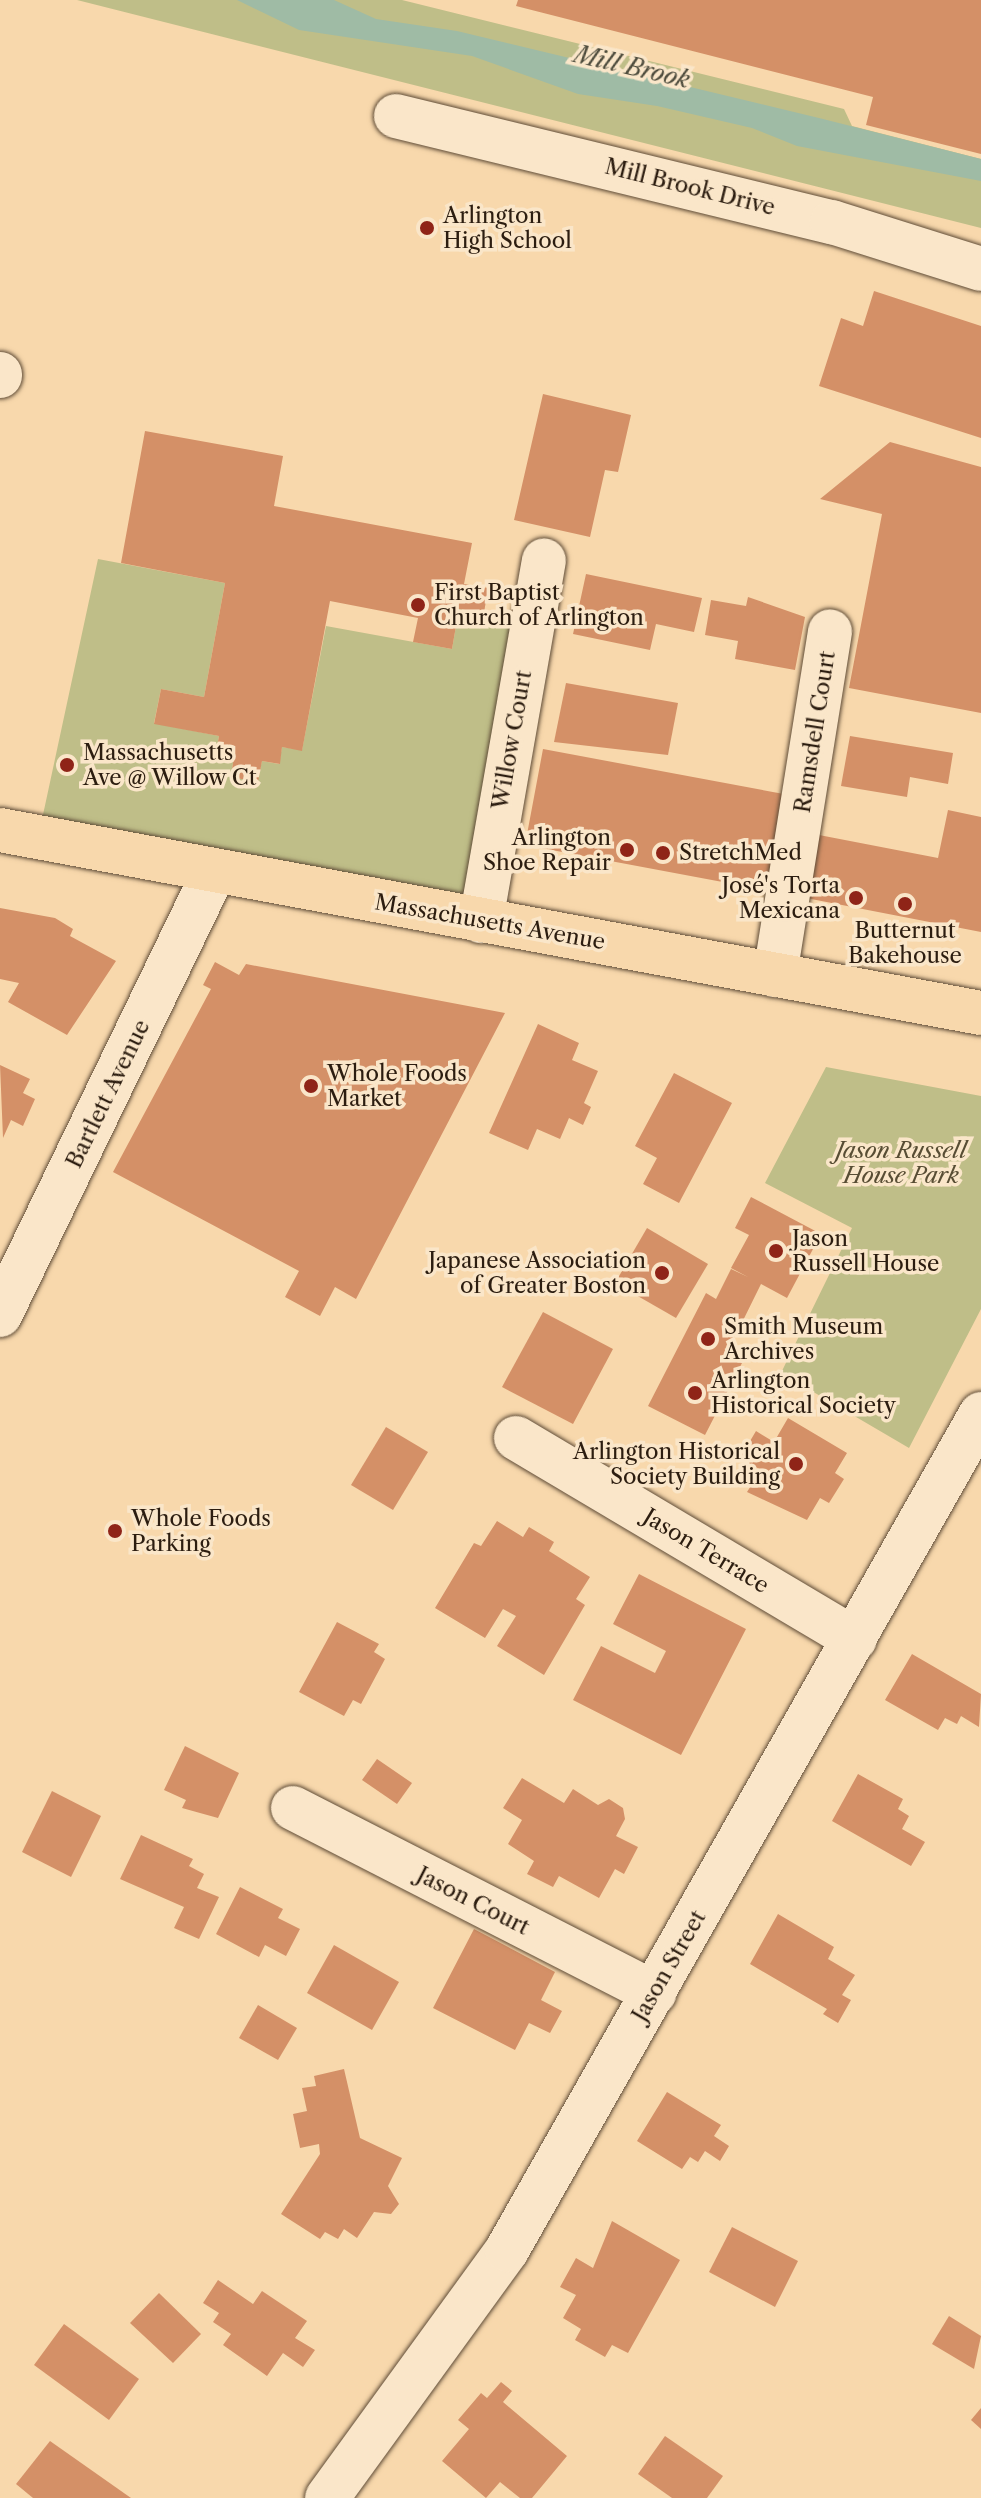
<!DOCTYPE html>
<meta charset="utf-8">
<style>
body{margin:0}
#map{position:relative;width:981px;height:2498px;overflow:hidden;background:#f8d8ac;font-family:"Libre Caslon Text",serif}
div>[style]{position:absolute}
.green>*{inset:0;background:#bfbe88}
.water>*{inset:0;background:#9fbba5}
.building>*{inset:0;background:#d49067}
.roads{filter:drop-shadow(0 0 2px #5f4c37) drop-shadow(0 0 2px #5f4c37)}
.minor>*{height:44px;margin:-22px;padding:0 22px;transform-origin:22px;border-radius:22px;background:#fae6c9}
.major>*{height:44px;margin:-22px;padding:0 22px;transform-origin:22px;border-radius:22px;background:#f8d8ac}
.dots>*{width:22px;height:22px;translate:-50% -50%;box-sizing:border-box;border:4px solid #fae6c9;border-radius:50%}
span{translate:-50% -50%;white-space:nowrap;text-align:center;line-height:1.15;-webkit-text-stroke:7px #fae6c9;paint-order:stroke}
.street-label{font-size:22px;color:#2c1d10}
.poi-label{font-size:22px;color:#2c1d10}
.left{translate:0 -50%;text-align:left}
.right{translate:-100% -50%;text-align:right}
.park-label{font-size:22px;color:#584d34;font-style:italic}
.water-label{font-size:24px;color:#4e4c3d;font-style:italic}
</style>
<div id="map">
<div class="green">
<i style="clip-path:polygon(77px 0,402px 0,844px 109px,852px 126px,981px 159px,981px 228px)"></i>
<i style="clip-path:polygon(98px 559px,225px 583px,204px 697px,161px 689px,154px 723px,219px 736px,216px 752px,234px 756px,231px 777px,257px 782px,262px 761px,279px 764px,282px 747px,302px 750px,326px 626px,452px 649px,459px 609px,532px 622px,481px 921px,38px 838px)"></i>
<i style="clip-path:polygon(826px 1067px,981px 1096px,981px 1309px,909px 1448px,781px 1373px,852px 1228px,765px 1183px)"></i>
</div>
<div class="water">
<i style="clip-path:polygon(237px 0,334px 0,376px 19px,457px 31px,823px 119px,981px 159px,981px 181px,797px 146px,752px 128px,657px 106px,578px 94px,472px 56px,299px 30px)"></i>
</div>
<div class="building">
<i style="clip-path:polygon(518px 0,981px 0,981px 154px,866px 125px,873px 97px,516px 6px)"></i>
<i style="clip-path:polygon(874px 291px,981px 326px,981px 438px,819px 386px,841px 318px,863px 326px)"></i>
<i style="clip-path:polygon(543px 394px,631px 415px,618px 472px,605px 470px,590px 537px,514px 520px)"></i>
<i style="clip-path:polygon(145px 431px,283px 456px,274px 506px,472px 543px,464px 584px,488px 588px,484px 613px,459px 609px,452px 649px,413px 642px,418px 618px,330px 601px,302px 751px,282px 747px,280px 764px,262px 761px,258px 782px,231px 777px,234px 756px,216px 752px,219px 736px,154px 724px,161px 689px,204px 697px,225px 583px,121px 563px)"></i>
<i style="clip-path:polygon(890px 442px,981px 467px,981px 713px,849px 688px,882px 514px,820px 499px)"></i>
<i style="clip-path:polygon(586px 574px,702px 598px,694px 632px,656px 624px,650px 650px,573px 634px)"></i>
<i style="clip-path:polygon(748px 597px,805px 617px,795px 670px,735px 659px,738px 641px,705px 635px,711px 600px,746px 606px)"></i>
<i style="clip-path:polygon(566px 683px,678px 703px,668px 755px,554px 742px)"></i>
<i style="clip-path:polygon(850px 736px,953px 753px,948px 784px,910px 777px,907px 797px,841px 786px)"></i>
<i style="clip-path:polygon(543px 749px,789px 795px,771px 891px,525px 845px)"></i>
<i style="clip-path:polygon(948px 810px,981px 817px,981px 932px,806px 898px,819px 835px,938px 858px)"></i>
<i style="clip-path:polygon(0 908px,55px 918px,73px 929px,70px 936px,116px 961px,67px 1035px,8px 1002px,19px 983px,0 979px)"></i>
<i style="clip-path:polygon(215px 962px,239px 975px,246px 964px,505px 1013px,356px 1299px,335px 1287px,320px 1316px,285px 1297px,299px 1271px,113px 1172px,211px 989px,203px 985px)"></i>
<i style="clip-path:polygon(538px 1024px,579px 1043px,572px 1060px,598px 1071px,584px 1103px,591px 1107px,583px 1125px,569px 1118px,560px 1139px,537px 1129px,528px 1150px,489px 1133px)"></i>
<i style="clip-path:polygon(0 1065px,30px 1079px,23px 1093px,35px 1099px,23px 1126px,11px 1120px,3px 1138px)"></i>
<i style="clip-path:polygon(674px 1073px,732px 1103px,679px 1203px,643px 1184px,657px 1158px,635px 1146px)"></i>
<i style="clip-path:polygon(751px 1197px,821px 1234px,787px 1298px,761px 1284px,726px 1355px,742px 1363px,705px 1435px,648px 1406px,706px 1293px,716px 1299px,731px 1269px,748px 1277px,731px 1268px,749px 1235px,735px 1228px)"></i>
<i style="clip-path:polygon(647px 1228px,708px 1264px,676px 1318px,615px 1283px)"></i>
<i style="clip-path:polygon(543px 1312px,613px 1349px,573px 1424px,502px 1387px)"></i>
<i style="clip-path:polygon(788px 1418px,847px 1453px,835px 1473px,844px 1479px,829px 1503px,820px 1498px,807px 1520px,747px 1492px,761px 1470px,740px 1458px,756px 1431px,774px 1442px)"></i>
<i style="clip-path:polygon(386px 1427px,428px 1452px,393px 1510px,351px 1485px)"></i>
<i style="clip-path:polygon(497px 1521px,523px 1537px,529px 1527px,554px 1542px,549px 1551px,590px 1577px,576px 1599px,585px 1605px,544px 1675px,497px 1646px,516px 1616px,503px 1609px,485px 1638px,435px 1608px,474px 1543px,481px 1546px)"></i>
<i style="clip-path:polygon(639px 1574px,746px 1629px,681px 1755px,573px 1700px,601px 1646px,655px 1673px,666px 1651px,613px 1624px)"></i>
<i style="clip-path:polygon(337px 1622px,379px 1644px,374px 1652px,385px 1659px,361px 1704px,353px 1700px,344px 1716px,299px 1692px)"></i>
<i style="clip-path:polygon(912px 1654px,981px 1694px,979px 1727px,961px 1716px,957px 1724px,945px 1718px,938px 1730px,885px 1700px)"></i>
<i style="clip-path:polygon(185px 1746px,239px 1773px,218px 1818px,182px 1808px,186px 1800px,164px 1790px)"></i>
<i style="clip-path:polygon(377px 1759px,412px 1783px,397px 1804px,362px 1780px)"></i>
<i style="clip-path:polygon(858px 1774px,903px 1799px,898px 1809px,909px 1816px,902px 1829px,925px 1842px,911px 1866px,832px 1821px)"></i>
<i style="clip-path:polygon(522px 1778px,564px 1803px,573px 1789px,598px 1805px,609px 1799px,623px 1808px,625px 1819px,616px 1836px,638px 1847px,624px 1874px,615px 1869px,599px 1898px,559px 1876px,553px 1887px,527px 1874px,534px 1861px,508px 1844px,522px 1820px,503px 1808px)"></i>
<i style="clip-path:polygon(52px 1791px,101px 1816px,71px 1877px,22px 1852px)"></i>
<i style="clip-path:polygon(141px 1835px,193px 1859px,189px 1866px,204px 1874px,197px 1888px,219px 1897px,199px 1939px,174px 1928px,184px 1907px,120px 1879px)"></i>
<i style="clip-path:polygon(240px 1887px,283px 1909px,278px 1918px,300px 1929px,286px 1956px,265px 1945px,259px 1957px,216px 1934px)"></i>
<i style="clip-path:polygon(778px 1914px,834px 1947px,828px 1959px,855px 1975px,842px 1995px,851px 2000px,838px 2023px,823px 2014px,827px 2009px,750px 1964px)"></i>
<i style="clip-path:polygon(474px 1929px,555px 1972px,541px 2000px,562px 2011px,550px 2033px,529px 2023px,515px 2050px,433px 2008px)"></i>
<i style="clip-path:polygon(334px 1945px,399px 1982px,372px 2030px,307px 1993px)"></i>
<i style="clip-path:polygon(258px 2005px,297px 2028px,278px 2060px,239px 2038px)"></i>
<i style="clip-path:polygon(344px 2069px,360px 2138px,402px 2158px,388px 2186px,399px 2204px,391px 2214px,374px 2212px,357px 2238px,344px 2229px,338px 2239px,325px 2232px,320px 2239px,281px 2214px,320px 2154px,319px 2144px,300px 2148px,293px 2114px,307px 2111px,302px 2088px,316px 2086px,314px 2076px)"></i>
<i style="clip-path:polygon(667px 2092px,721px 2125px,714px 2136px,729px 2146px,720px 2161px,705px 2151px,698px 2162px,690px 2157px,682px 2169px,637px 2141px)"></i>
<i style="clip-path:polygon(612px 2221px,680px 2260px,628px 2353px,612px 2345px,605px 2357px,575px 2340px,581px 2329px,563px 2318px,576px 2295px,560px 2287px,576px 2258px,593px 2268px)"></i>
<i style="clip-path:polygon(732px 2227px,798px 2261px,775px 2307px,709px 2272px)"></i>
<i style="clip-path:polygon(218px 2280px,253px 2304px,262px 2291px,307px 2321px,295px 2338px,315px 2350px,303px 2367px,283px 2353px,267px 2376px,223px 2345px,231px 2334px,213px 2322px,219px 2313px,203px 2303px)"></i>
<i style="clip-path:polygon(159px 2293px,201px 2334px,173px 2363px,130px 2323px)"></i>
<i style="clip-path:polygon(949px 2316px,981px 2336px,974px 2369px,932px 2344px)"></i>
<i style="clip-path:polygon(64px 2324px,139px 2379px,109px 2420px,34px 2365px)"></i>
<i style="clip-path:polygon(501px 2382px,512px 2391px,503px 2402px,567px 2456px,532px 2498px,520px 2498px,500px 2482px,486px 2498px,442px 2461px,469px 2429px,458px 2420px,481px 2393px,487px 2398px)"></i>
<i style="clip-path:polygon(981px 2408px,981px 2429px,971px 2420px)"></i>
<i style="clip-path:polygon(665px 2436px,723px 2476px,707px 2498px,672px 2498px,638px 2474px)"></i>
<i style="clip-path:polygon(50px 2441px,131px 2498px,33px 2498px,16px 2484px)"></i>
</div>
<div class="roads">
<div class="minor">
<i style="left:396px;top:116px;width:449px;rotate:13.7deg"></i>
<i style="left:832px;top:222px;width:156px;rotate:17.5deg"></i>
<i style="left:0;top:374px;width:2px;rotate:90deg"></i>
<i style="left:481px;top:921px;width:366px;rotate:-80.1deg"></i>
<i style="left:775px;top:975px;width:348px;rotate:-80.9deg"></i>
<i style="left:0;top:1315px;width:492px;rotate:-64.2deg"></i>
<i style="left:516px;top:1438px;width:394px;rotate:30.7deg"></i>
<i style="left:293px;top:1808px;width:406px;rotate:27.1deg"></i>
<i style="left:327px;top:2498px;width:306px;rotate:-54deg"></i>
<i style="left:507px;top:2250px;width:961px;rotate:-60.45deg"></i>
</div>
<div class="major">
<i style="left:0;top:830px;width:998px;rotate:10.57deg"></i>
</div>
</div>
<div class="dots">
<i style="left:427px;top:228px;background:#8f2418"></i>
<i style="left:418px;top:605px;background:#8f2418"></i>
<i style="left:67px;top:765px;background:#8f2418"></i>
<i style="left:627px;top:850px;background:#8f2418"></i>
<i style="left:663px;top:853px;background:#8f2418"></i>
<i style="left:856px;top:898px;background:#8f2418"></i>
<i style="left:905px;top:904px;background:#8f2418"></i>
<i style="left:311px;top:1086px;background:#8f2418"></i>
<i style="left:776px;top:1251px;background:#8f2418"></i>
<i style="left:662px;top:1273px;background:#8f2418"></i>
<i style="left:708px;top:1339px;background:#8f2418"></i>
<i style="left:695px;top:1393px;background:#8f2418"></i>
<i style="left:796px;top:1464px;background:#8f2418"></i>
<i style="left:115px;top:1531px;background:#8f2418"></i>
</div>
<div class="street-label">
<span style="left:690px;top:187px;rotate:14deg">Mill Brook Drive</span>
<span style="left:815px;top:732px;rotate:-81deg">Ramsdell Court</span>
<span style="left:512px;top:740px;rotate:-80deg">Willow Court</span>
<span style="left:490px;top:922px;rotate:10deg">Massachusetts Avenue</span>
<span style="left:108px;top:1094px;rotate:-64deg">Bartlett Avenue</span>
<span style="left:706px;top:1551px;rotate:31deg">Jason Terrace</span>
<span style="left:473px;top:1901px;rotate:27deg">Jason Court</span>
<span style="left:669px;top:1966px;rotate:-60deg">Jason Street</span>
</div>
<div class="poi-label">
<span class="left" style="left:443px;top:228px">Arlington<br>High School</span>
<span class="left" style="left:434px;top:605px">First Baptist<br>Church of Arlington</span>
<span class="left" style="left:83px;top:765px">Massachusetts<br>Ave @ Willow Ct</span>
<span class="right" style="left:611px;top:850px">Arlington<br>Shoe Repair</span>
<span class="left" style="left:679px;top:853px">StretchMed</span>
<span class="right" style="left:840px;top:898px">José's Torta<br>Mexicana</span>
<span style="left:905px;top:943px">Butternut<br>Bakehouse</span>
<span class="left" style="left:327px;top:1086px">Whole Foods<br>Market</span>
<span class="left" style="left:792px;top:1251px">Jason<br>Russell House</span>
<span class="right" style="left:646px;top:1273px">Japanese Association<br>of Greater Boston</span>
<span class="left" style="left:724px;top:1339px">Smith Museum<br>Archives</span>
<span class="left" style="left:711px;top:1393px">Arlington<br>Historical Society</span>
<span class="right" style="left:780px;top:1464px">Arlington Historical<br>Society Building</span>
<span class="left" style="left:131px;top:1531px">Whole Foods<br>Parking</span>
</div>
<div class="park-label">
<span style="left:901px;top:1163px">Jason Russell<br>House Park</span>
</div>
<div class="water-label">
<span style="left:632px;top:67px;rotate:13deg">Mill Brook</span>
</div>
</div>
